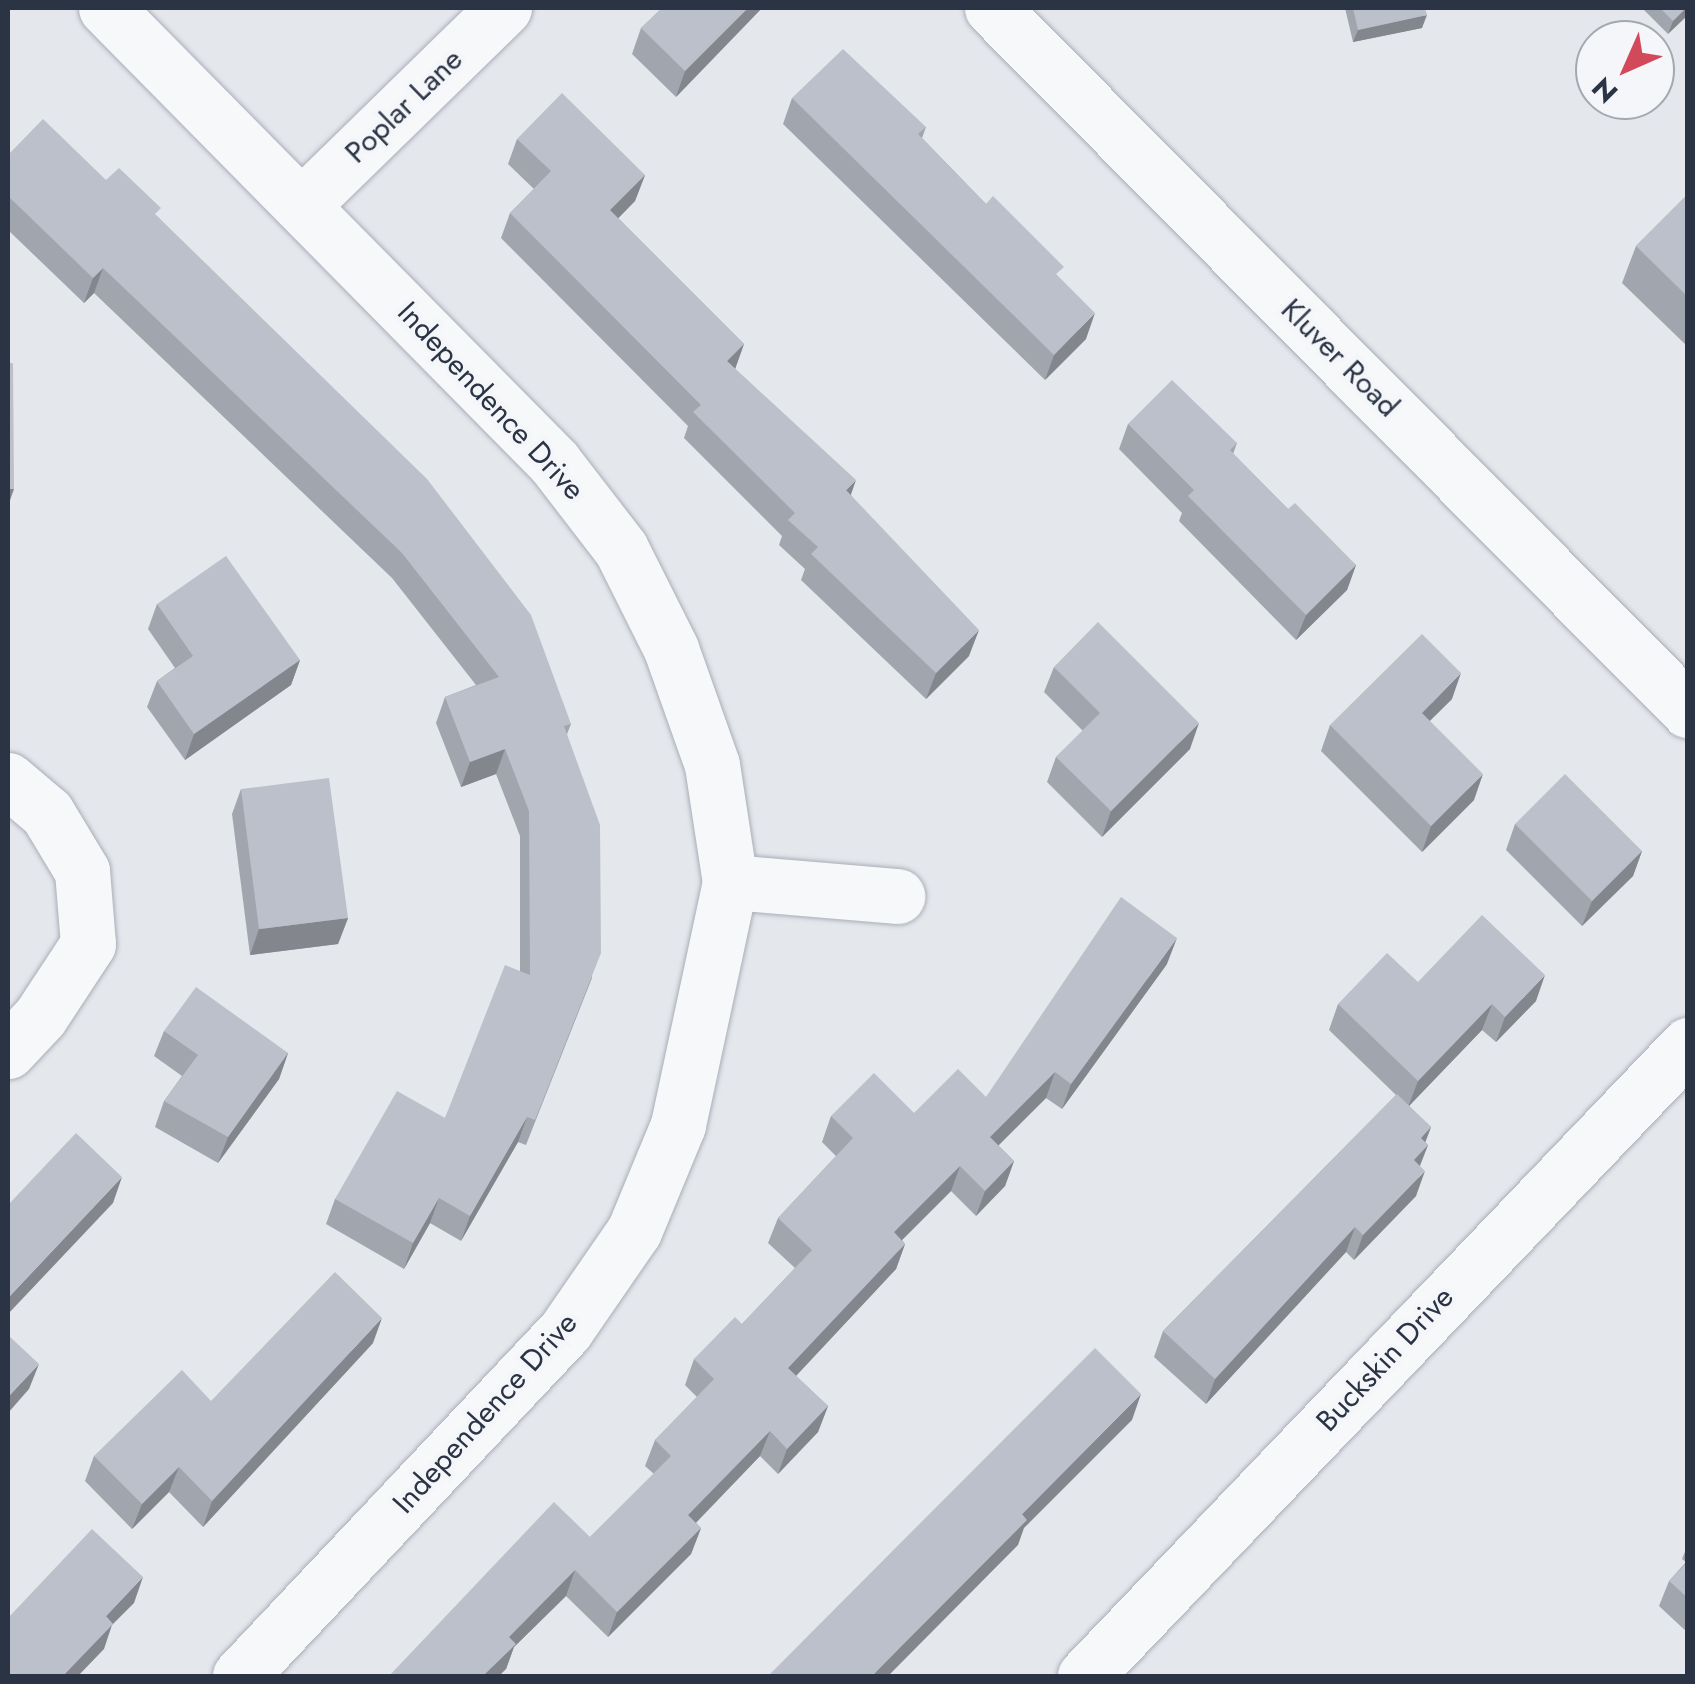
<!DOCTYPE html>
<style>
body{margin:0}
#map{position:relative;width:1695px;height:1684px;overflow:hidden;background:#e4e7ec;font-family:Jost,sans-serif}
div>[style]{position:absolute}
.roads{filter:drop-shadow(0 0 2px #a9aeb7) drop-shadow(0 0 2px #a9aeb7)}
.minor>*{height:55px;margin:-27.5px;padding:0 27.5px;transform-origin:27.5px;border-radius:27.5px;background:#f7f8fa}
.wall>*{inset:0;background:#a1a5ae}
.shaded-wall>*{inset:0;background:#83868d}
.building>*{inset:0;background:#bbc0ca}
span{translate:-50% -50%;white-space:nowrap;text-align:center;line-height:1.15;-webkit-text-stroke:9px #f4f6f9;paint-order:stroke}
.street-label{font-size:30px;color:#2b3445}
.frame{position:absolute;inset:0;border:10px solid #2b3445;pointer-events:none}
.north{position:absolute;left:1575px;top:20px;width:100px;height:100px;box-sizing:border-box;background:#f4f6f9;border:2px solid #a4a8b1;border-radius:50%;rotate:225deg;font-size:28px;font-weight:700;line-height:40px;text-align:center;color:#2b3445}
.north::after{content:'';display:block;margin:auto;width:35px;height:45px;background:#d1495b;clip-path:polygon(50% 0,100% 100%,50% 72%,0 100%)}
</style>
<div id="map">
<div class="roads">
<div class="minor">
<i style="left:106px;top:8px;width:638px;rotate:45.38deg"></i>
<i style="left:554px;top:462px;width:110px;rotate:52.4deg"></i>
<i style="left:621px;top:549px;width:112px;rotate:63.4deg"></i>
<i style="left:671px;top:649px;width:123px;rotate:70.5deg"></i>
<i style="left:712px;top:765px;width:118px;rotate:81.3deg"></i>
<i style="left:730px;top:882px;width:249px;rotate:102.1deg"></i>
<i style="left:678px;top:1125px;width:115px;rotate:112.5deg"></i>
<i style="left:634px;top:1231px;width:121px;rotate:124.6deg"></i>
<i style="left:565px;top:1331px;width:474px;rotate:133.3deg"></i>
<i style="left:992px;top:8px;width:989px;rotate:45.25deg"></i>
<i style="left:303px;top:204px;width:281px;rotate:-44.3deg"></i>
<i style="left:8px;top:780px;width:51px;rotate:40.2deg"></i>
<i style="left:47px;top:813px;width:68px;rotate:58.9deg"></i>
<i style="left:82px;top:871px;width:73px;rotate:85.3deg"></i>
<i style="left:88px;top:944px;width:87px;rotate:123.3deg"></i>
<i style="left:40px;top:1017px;width:47px;rotate:133.3deg"></i>
<i style="left:730px;top:882px;width:168px;rotate:4.8deg"></i>
<i style="left:1085px;top:1676px;width:873px;rotate:-46.3deg"></i>
</div>
</div>
<div class="wall">
<i style="clip-path:polygon(662px 8px,762px 8px,676px 97px,632px 54px,641px 28px)"></i>
<i style="clip-path:polygon(1345px 8px,1425px 8px,1422px 28px,1353px 42px)"></i>
<i style="clip-path:polygon(1642px 8px,1688px 8px,1668px 34px)"></i>
<i style="clip-path:polygon(792px 98px,926px 127px,922px 138px,986px 204px,1086px 339px,1045px 380px,783px 124px)"></i>
<i style="clip-path:polygon(517px 139px,645px 175px,635px 201px,618px 218px,744px 344px,735px 369px,851px 495px,969px 656px,926px 699px,801px 580px,805px 569px,779px 545px,782px 536px,684px 438px,688px 426px,501px 238px,510px 213px,534px 189px,508px 164px)"></i>
<i style="clip-path:polygon(8px 155px,106px 180px,158px 217px,571px 724px,567px 734px,592px 978px,526px 1145px,518px 1142px,461px 1241px,430px 1223px,404px 1269px,326px 1224px,335px 1199px,445px 1118px,520px 971px,520px 836px,496px 774px,461px 787px,436px 723px,445px 697px,476px 685px,392px 578px,94px 293px,84px 303px,8px 230px)"></i>
<i style="clip-path:polygon(1688px 194px,1688px 347px,1622px 283px,1636px 246px)"></i>
<i style="clip-path:polygon(1128px 424px,1237px 443px,1233px 454px,1288px 509px,1356px 565px,1347px 590px,1296px 640px,1179px 521px,1182px 513px,1119px 449px)"></i>
<i style="clip-path:polygon(157px 604px,300px 660px,291px 685px,185px 760px,147px 707px,157px 681px,175px 668px,148px 629px)"></i>
<i style="clip-path:polygon(1054px 667px,1190px 749px,1102px 837px,1047px 782px,1056px 757px,1083px 731px,1044px 692px)"></i>
<i style="clip-path:polygon(1452px 699px,1430px 721px,1474px 800px,1422px 852px,1321px 751px,1330px 725px)"></i>
<i style="clip-path:polygon(241px 789px,348px 918px,338px 944px,250px 955px,232px 814px)"></i>
<i style="clip-path:polygon(1515px 824px,1642px 851px,1633px 876px,1582px 926px,1506px 850px)"></i>
<i style="clip-path:polygon(1167px 964px,1062px 1109px,1046px 1098px,998px 1145px,1014px 1161px,1005px 1186px,976px 1216px,951px 1191px,902px 1240px,905px 1244px,896px 1269px,796px 1376px,828px 1406px,818px 1432px,778px 1474px,760px 1456px,696px 1523px,701px 1528px,691px 1554px,608px 1637px,566px 1596px,514px 1647px,506px 1669px,389px 1676px,590px 1537px,654px 1474px,645px 1466px,655px 1440px,697px 1397px,685px 1385px,694px 1359px,742px 1324px,795px 1268px,768px 1243px,778px 1218px,836px 1156px,822px 1142px,831px 1116px,914px 1113px,986px 1097px)"></i>
<i style="clip-path:polygon(1418px 982px,1536px 1001px,1496px 1042px,1482px 1030px,1409px 1106px,1431px 1127px,1425px 1142px,1428px 1145px,1420px 1166px,1416px 1196px,1354px 1260px,1346px 1252px,1206px 1404px,1154px 1357px,1163px 1331px,1396px 1095px,1329px 1030px,1338px 1004px)"></i>
<i style="clip-path:polygon(164px 1031px,288px 1053px,279px 1079px,218px 1163px,155px 1127px,164px 1101px,182px 1076px,154px 1056px)"></i>
<i style="clip-path:polygon(373px 1343px,203px 1527px,169px 1492px,132px 1529px,85px 1481px,94px 1456px,211px 1401px)"></i>
<i style="clip-path:polygon(1688px 1544px,1688px 1633px,1659px 1606px,1669px 1581px,1686px 1562px,1682px 1559px)"></i>
</div>
<div class="shaded-wall">
<i style="clip-path:polygon(748px 8px,762px 8px,676px 97px,685px 71px)"></i>
<i style="clip-path:polygon(1686px 8px,1688px 15px,1668px 34px,1673px 21px)"></i>
<i style="clip-path:polygon(1427px 15px,1422px 28px,1353px 42px,1358px 30px)"></i>
<i style="clip-path:polygon(645px 175px,635px 201px,601px 236px,610px 210px)"></i>
<i style="clip-path:polygon(103px 268px,94px 293px,84px 303px,93px 278px)"></i>
<i style="clip-path:polygon(1095px 313px,1086px 339px,1045px 380px,1054px 355px)"></i>
<i style="clip-path:polygon(744px 344px,735px 369px,727px 361px)"></i>
<i style="clip-path:polygon(856px 480px,847px 506px,846px 490px)"></i>
<i style="clip-path:polygon(8px 489px,14px 489px,8px 506px)"></i>
<i style="clip-path:polygon(1356px 565px,1347px 590px,1296px 640px,1306px 615px)"></i>
<i style="clip-path:polygon(979px 630px,969px 656px,926px 699px,936px 673px)"></i>
<i style="clip-path:polygon(300px 660px,291px 685px,185px 760px,194px 734px)"></i>
<i style="clip-path:polygon(1461px 673px,1452px 699px,1412px 738px,1422px 713px)"></i>
<i style="clip-path:polygon(1199px 723px,1190px 749px,1102px 837px,1111px 811px)"></i>
<i style="clip-path:polygon(505px 749px,496px 774px,461px 787px,470px 762px)"></i>
<i style="clip-path:polygon(1483px 774px,1474px 800px,1422px 852px,1431px 826px)"></i>
<i style="clip-path:polygon(1642px 851px,1633px 876px,1582px 926px,1592px 901px)"></i>
<i style="clip-path:polygon(348px 918px,338px 944px,250px 955px,259px 929px)"></i>
<i style="clip-path:polygon(1177px 938px,1167px 964px,1062px 1109px,1071px 1084px)"></i>
<i style="clip-path:polygon(1545px 975px,1536px 1001px,1496px 1042px,1505px 1017px)"></i>
<i style="clip-path:polygon(1492px 1004px,1482px 1030px,1408px 1107px,1418px 1081px)"></i>
<i style="clip-path:polygon(288px 1053px,279px 1079px,218px 1163px,228px 1137px)"></i>
<i style="clip-path:polygon(1055px 1072px,1046px 1098px,981px 1163px,990px 1137px)"></i>
<i style="clip-path:polygon(527px 1117px,518px 1142px,461px 1241px,470px 1216px)"></i>
<i style="clip-path:polygon(1431px 1127px,1422px 1151px,1428px 1145px,1418px 1170px,1404px 1185px,1421px 1138px)"></i>
<i style="clip-path:polygon(1014px 1161px,1005px 1186px,976px 1216px,985px 1191px)"></i>
<i style="clip-path:polygon(960px 1166px,951px 1191px,884px 1258px,894px 1232px)"></i>
<i style="clip-path:polygon(1425px 1171px,1416px 1196px,1354px 1260px,1363px 1235px)"></i>
<i style="clip-path:polygon(122px 1177px,113px 1203px,8px 1314px,8px 1298px)"></i>
<i style="clip-path:polygon(439px 1198px,430px 1223px,404px 1269px,413px 1243px)"></i>
<i style="clip-path:polygon(1355px 1227px,1346px 1252px,1206px 1404px,1215px 1379px)"></i>
<i style="clip-path:polygon(905px 1244px,896px 1269px,779px 1394px,788px 1368px)"></i>
<i style="clip-path:polygon(382px 1318px,373px 1343px,203px 1527px,212px 1501px)"></i>
<i style="clip-path:polygon(39px 1364px,29px 1389px,8px 1413px,8px 1397px)"></i>
<i style="clip-path:polygon(1141px 1394px,1132px 1420px,1024px 1528px,1018px 1545px,888px 1676px,872px 1676px,1022px 1514px)"></i>
<i style="clip-path:polygon(828px 1406px,818px 1432px,778px 1474px,787px 1449px)"></i>
<i style="clip-path:polygon(770px 1431px,760px 1456px,678px 1541px,688px 1515px)"></i>
<i style="clip-path:polygon(179px 1467px,169px 1492px,132px 1529px,142px 1504px)"></i>
<i style="clip-path:polygon(701px 1528px,691px 1554px,608px 1637px,617px 1612px)"></i>
<i style="clip-path:polygon(575px 1570px,566px 1596px,514px 1647px,506px 1669px,499px 1676px,483px 1676px,509px 1637px)"></i>
<i style="clip-path:polygon(143px 1577px,134px 1603px,112px 1625px,104px 1649px,78px 1676px,63px 1676px,106px 1616px)"></i>
</div>
<div class="building">
<i style="clip-path:polygon(662px 8px,748px 8px,685px 71px,641px 28px)"></i>
<i style="clip-path:polygon(1353px 8px,1425px 8px,1427px 15px,1358px 30px)"></i>
<i style="clip-path:polygon(1660px 8px,1686px 8px,1673px 21px)"></i>
<i style="clip-path:polygon(843px 49px,926px 127px,918px 134px,986px 204px,993px 196px,1064px 267px,1056px 274px,1095px 313px,1054px 355px,792px 98px)"></i>
<i style="clip-path:polygon(562px 93px,645px 175px,610px 210px,744px 344px,727px 361px,856px 480px,846px 490px,979px 630px,936px 673px,811px 554px,818px 547px,788px 520px,795px 513px,693px 412px,701px 405px,510px 213px,551px 171px,517px 139px)"></i>
<i style="clip-path:polygon(43px 119px,106px 180px,119px 168px,161px 208px,155px 214px,427px 479px,531px 615px,571px 724px,564px 726px,600px 825px,601px 953px,535px 1120px,527px 1117px,470px 1216px,439px 1198px,413px 1243px,335px 1199px,397px 1091px,445px 1118px,505px 965px,530px 975px,529px 811px,505px 749px,470px 762px,445px 697px,499px 677px,402px 553px,103px 268px,93px 278px,8px 196px,8px 155px)"></i>
<i style="clip-path:polygon(1688px 194px,1688px 297px,1636px 246px)"></i>
<i style="clip-path:polygon(8px 363px,13px 363px,14px 489px,8px 489px)"></i>
<i style="clip-path:polygon(1172px 380px,1237px 443px,1230px 450px,1288px 509px,1295px 503px,1356px 565px,1306px 615px,1188px 496px,1194px 490px,1128px 424px)"></i>
<i style="clip-path:polygon(226px 556px,300px 660px,194px 734px,157px 681px,193px 656px,157px 604px)"></i>
<i style="clip-path:polygon(1098px 622px,1199px 723px,1111px 811px,1056px 757px,1100px 713px,1054px 667px)"></i>
<i style="clip-path:polygon(1422px 634px,1461px 673px,1422px 713px,1483px 774px,1431px 826px,1330px 725px)"></i>
<i style="clip-path:polygon(1565px 774px,1642px 851px,1592px 901px,1515px 824px)"></i>
<i style="clip-path:polygon(329px 778px,348px 918px,259px 929px,241px 789px)"></i>
<i style="clip-path:polygon(1121px 897px,1177px 938px,1071px 1084px,1055px 1072px,990px 1137px,1014px 1161px,985px 1191px,960px 1166px,894px 1232px,905px 1244px,788px 1368px,828px 1406px,787px 1449px,770px 1431px,688px 1515px,701px 1528px,617px 1612px,575px 1570px,509px 1637px,516px 1644px,483px 1676px,389px 1676px,554px 1502px,590px 1537px,671px 1456px,655px 1440px,714px 1379px,694px 1359px,735px 1317px,742px 1324px,812px 1250px,778px 1218px,853px 1138px,831px 1116px,874px 1073px,914px 1113px,958px 1069px,986px 1097px)"></i>
<i style="clip-path:polygon(1482px 915px,1545px 975px,1505px 1017px,1492px 1004px,1418px 1081px,1338px 1004px,1387px 953px,1418px 982px)"></i>
<i style="clip-path:polygon(196px 987px,288px 1053px,228px 1137px,164px 1101px,198px 1055px,164px 1031px)"></i>
<i style="clip-path:polygon(1397px 1094px,1431px 1127px,1421px 1138px,1428px 1145px,1414px 1160px,1425px 1171px,1363px 1235px,1355px 1227px,1215px 1379px,1163px 1331px)"></i>
<i style="clip-path:polygon(76px 1133px,122px 1177px,8px 1298px,8px 1205px)"></i>
<i style="clip-path:polygon(335px 1272px,382px 1318px,212px 1501px,179px 1467px,142px 1504px,94px 1456px,182px 1370px,211px 1401px)"></i>
<i style="clip-path:polygon(8px 1335px,39px 1364px,8px 1397px)"></i>
<i style="clip-path:polygon(1095px 1348px,1141px 1394px,1022px 1514px,1027px 1520px,872px 1676px,768px 1676px)"></i>
<i style="clip-path:polygon(92px 1529px,143px 1577px,106px 1616px,113px 1624px,63px 1676px,8px 1676px,8px 1618px)"></i>
<i style="clip-path:polygon(1688px 1561px,1688px 1598px,1669px 1581px)"></i>
</div>
<div class="street-label">
<span style="left:404px;top:106px;rotate:-44deg">Poplar Lane</span>
<span style="left:1340px;top:358px;rotate:45deg">Kluver Road</span>
<span style="left:491px;top:401px;rotate:47deg">Independence Drive</span>
<span style="left:1385px;top:1359px;rotate:-47deg">Buckskin Drive</span>
<span style="left:485px;top:1413px;rotate:-48deg">Independence Drive</span>
</div>
<div class="frame"></div>
<div class="north">N</div>
</div>
